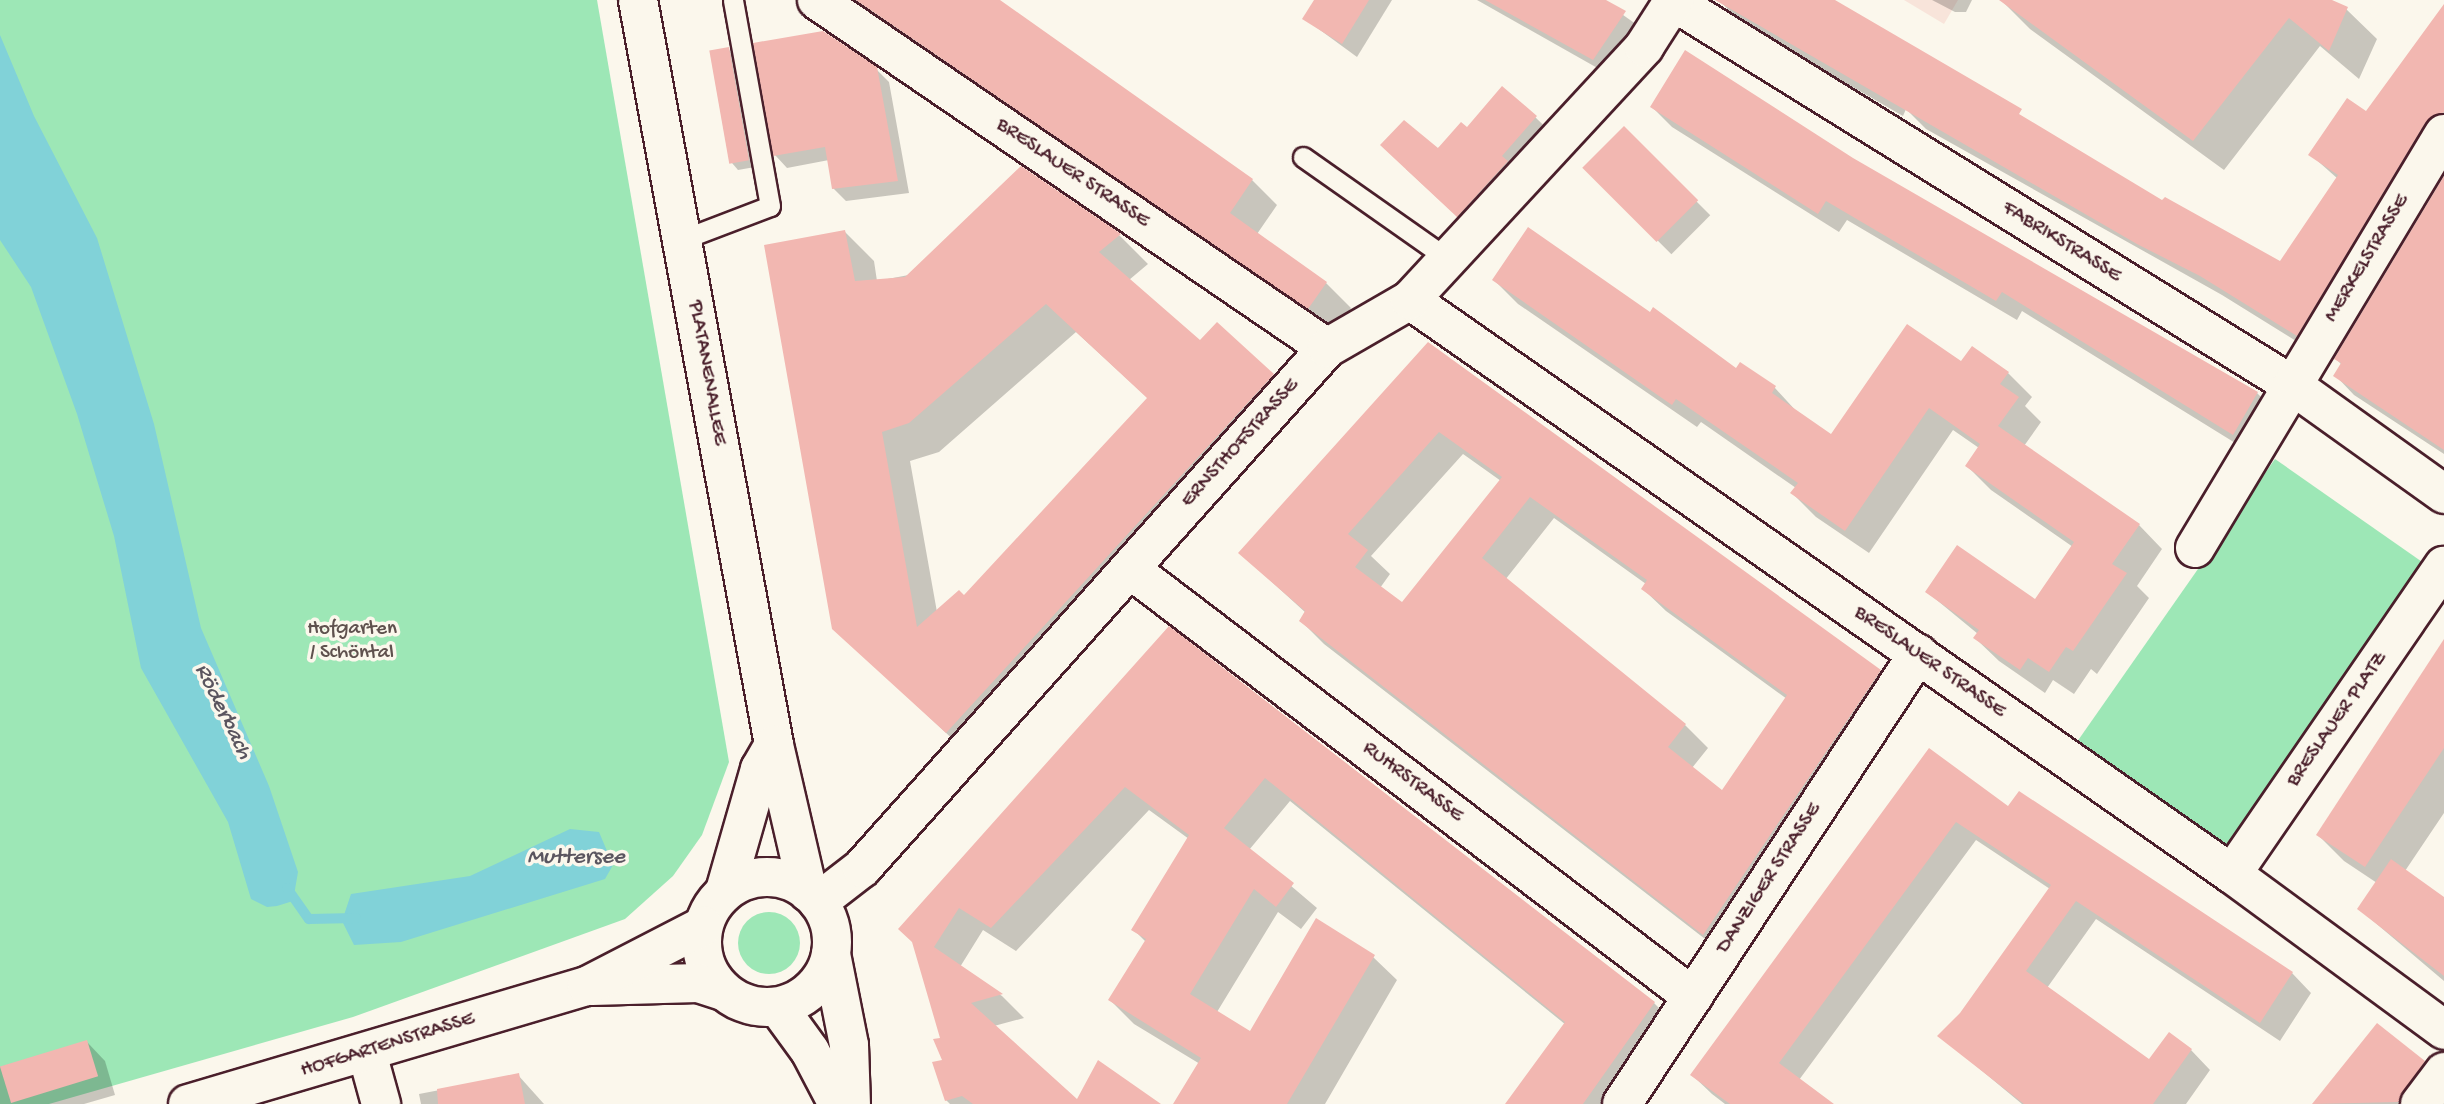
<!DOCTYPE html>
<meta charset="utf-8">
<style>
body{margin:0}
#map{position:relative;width:2444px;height:1104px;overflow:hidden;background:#fbf7ec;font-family:"Gochi Hand",sans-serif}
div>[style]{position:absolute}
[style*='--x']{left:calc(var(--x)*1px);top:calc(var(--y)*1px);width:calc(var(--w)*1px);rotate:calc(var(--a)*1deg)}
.built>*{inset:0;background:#f8e4da}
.green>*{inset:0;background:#9de7b6;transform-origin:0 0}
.round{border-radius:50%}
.water>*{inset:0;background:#81d2d8}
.shadow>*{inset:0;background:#0003;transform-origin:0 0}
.stream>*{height:10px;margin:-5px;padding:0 5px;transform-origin:5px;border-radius:5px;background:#81d2d8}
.building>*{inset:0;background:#f2b7b1;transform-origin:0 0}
.roads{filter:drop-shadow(2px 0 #4a1f2b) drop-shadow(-2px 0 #4a1f2b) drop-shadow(0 2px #4a1f2b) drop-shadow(0 -2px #4a1f2b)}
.lane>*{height:19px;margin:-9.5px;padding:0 9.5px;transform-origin:9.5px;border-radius:9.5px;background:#fbf7ec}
.street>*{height:38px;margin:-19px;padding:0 19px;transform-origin:19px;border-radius:19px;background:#fbf7ec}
.secondary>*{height:38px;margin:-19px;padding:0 19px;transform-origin:19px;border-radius:19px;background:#fbf7ec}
.secondary>.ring{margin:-19px;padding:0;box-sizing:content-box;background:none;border:38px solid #fbf7ec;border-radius:50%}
span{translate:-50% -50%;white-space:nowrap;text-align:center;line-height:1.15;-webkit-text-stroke:7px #fbf7ec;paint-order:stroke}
.street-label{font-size:21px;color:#4a1f2b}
.park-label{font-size:21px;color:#5f514e}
.water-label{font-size:23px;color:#5a555f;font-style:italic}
</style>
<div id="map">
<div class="built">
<div style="clip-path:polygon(1904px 0,1958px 0,1944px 24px)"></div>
</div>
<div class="green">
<div style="clip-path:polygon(0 0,597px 0,729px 762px,702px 835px,673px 876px,625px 919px,353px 1017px,49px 1104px,0 1104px)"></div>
<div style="left:2275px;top:459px;width:185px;height:346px;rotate:35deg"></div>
<div class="round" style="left:738px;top:912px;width:62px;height:62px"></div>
</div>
<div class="water">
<div style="clip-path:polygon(0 35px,34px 116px,97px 238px,154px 424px,201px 628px,269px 786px,298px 872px,293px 901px,277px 906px,267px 907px,251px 899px,228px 822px,141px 668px,114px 536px,77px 414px,31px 287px,0 240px)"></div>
<div style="clip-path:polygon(570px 829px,599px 832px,613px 865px,605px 879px,401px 942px,354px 945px,342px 921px,351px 894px,470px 876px)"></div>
</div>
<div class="shadow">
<div style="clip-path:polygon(841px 0,995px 0,1252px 180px,1277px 205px,1257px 234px,1326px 283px,1351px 308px,1334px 332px)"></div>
<div style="clip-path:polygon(1316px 0,1392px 0,1357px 57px,1305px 19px)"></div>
<div style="clip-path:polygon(1477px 0,1602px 0,1640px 27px,1608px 74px)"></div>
<div style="clip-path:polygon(1832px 0,2163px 203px,2281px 263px,2338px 179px,2311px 155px,2367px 113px,2444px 17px,2444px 143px,2317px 354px,2222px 295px,1926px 129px,1906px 109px,1903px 116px,1740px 22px,1720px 1px)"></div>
<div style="clip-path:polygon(1932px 0,1972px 0,1966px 12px,1955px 12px)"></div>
<div style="clip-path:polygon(2001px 0,2328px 0,2346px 9px,2377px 39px,2359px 79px,2320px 46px,2224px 170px,2030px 29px)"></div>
<div style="clip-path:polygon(728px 49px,735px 56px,755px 167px,738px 170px,732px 163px)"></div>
<div style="clip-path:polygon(876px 69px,889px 82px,909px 193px,846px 201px,833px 188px,829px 160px,787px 168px,775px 155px)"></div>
<div style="clip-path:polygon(1652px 107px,1852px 159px,2257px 393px,2277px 413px,2253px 454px,2022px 311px,2017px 320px,1847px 220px,1839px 232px,1672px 127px)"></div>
<div style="clip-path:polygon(1535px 117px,1559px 140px,1482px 239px,1406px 169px,1467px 129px)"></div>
<div style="left:1624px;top:129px;width:122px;height:55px;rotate:45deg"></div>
<div style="clip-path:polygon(2444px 180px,2444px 454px,2354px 395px,2335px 375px,2342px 365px,2336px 359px)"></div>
<div style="clip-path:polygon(evenodd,845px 232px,874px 261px,877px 281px,1119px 235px,1148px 264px,1129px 280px,1200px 343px,1217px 324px,1302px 405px,976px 761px,834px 628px,845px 232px,1076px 332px,1149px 399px,965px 598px,937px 612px,910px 461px,939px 452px,1076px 332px)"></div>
<div style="clip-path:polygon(1494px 280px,1775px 388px,1798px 413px,1832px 436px,1961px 364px,2008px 373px,2032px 397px,2025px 406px,2041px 422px,2024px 446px,2139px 525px,2162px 549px,2137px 586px,2149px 598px,2097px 674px,2091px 669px,2074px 694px,2053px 680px,2045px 693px,1999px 661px,1975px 638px,1978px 634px,1927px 592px,2035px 601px,2073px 547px,1991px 490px,1967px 466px,1979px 448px,1953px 430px,1869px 553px,1816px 517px,1792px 493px,1796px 488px,1701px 422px,1697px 427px,1518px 304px)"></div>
<div style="clip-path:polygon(evenodd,1428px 344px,1880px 671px,1903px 694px,1727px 956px,1324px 644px,1301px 621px,1306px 613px,1240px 553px,1428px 344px,1463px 454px,1501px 481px,1403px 605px,1380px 588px,1390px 574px,1371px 556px,1463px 454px,1428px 344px,1554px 518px,1646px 584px,1643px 589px,1666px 611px,1787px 699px,1723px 792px,1692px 768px,1708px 748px,1685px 725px,1505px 580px,1554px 518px)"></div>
<div style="clip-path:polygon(1170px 629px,1654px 1003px,1678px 1027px,1624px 1104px,1508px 1104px,1566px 1025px,1290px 801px,1249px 850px,1317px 908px,1301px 929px,1278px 912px,1217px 1012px,1251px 1034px,1373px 957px,1397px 980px,1325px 1104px,1175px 1104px,1200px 1064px,1134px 1024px,1110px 1000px,1146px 942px,1133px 929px,1189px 839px,1149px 810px,1016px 951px,983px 930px,960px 967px,1002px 996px,1024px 1018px,994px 1026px,1077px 1102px,1158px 1104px,950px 1104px,946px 1100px,942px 1039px,914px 942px)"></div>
<div style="clip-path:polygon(2444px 643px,2444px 813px,2405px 871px,2444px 900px,2444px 981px,2359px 909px,2377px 883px,2344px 861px,2318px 835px)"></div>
<div style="clip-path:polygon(1930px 750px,2009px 809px,2019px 793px,2292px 973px,2311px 993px,2280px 1041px,2096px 919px,2047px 988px,2149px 1061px,2191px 1050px,2210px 1070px,2186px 1104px,2022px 1104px,1940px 1036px,1961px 1014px,2050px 889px,1976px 840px,1799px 1080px,1832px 1104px,1725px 1104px,1712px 1094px,1692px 1075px)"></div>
<div style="clip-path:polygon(2377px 1025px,2444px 1083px,2438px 1104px,2314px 1104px)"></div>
<div style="clip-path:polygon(87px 1042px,105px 1061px,115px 1095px,84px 1104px,0 1104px,0 1067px)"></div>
<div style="clip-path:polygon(518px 1075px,544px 1104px,421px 1104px,419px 1094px)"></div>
</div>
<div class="stream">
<div style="--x:287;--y:888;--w:38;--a:55"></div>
<div style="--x:309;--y:919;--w:47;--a:-1.2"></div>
</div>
<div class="building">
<div style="clip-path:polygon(856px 0,1000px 0,1253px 179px,1230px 213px,1327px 282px,1308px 309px)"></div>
<div style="clip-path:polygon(1314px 0,1369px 0,1342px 44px,1302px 19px)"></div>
<div style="clip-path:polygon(1485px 0,1606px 0,1626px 11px,1593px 60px)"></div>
<div style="clip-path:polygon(1715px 0,1835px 0,2022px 109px,2019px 114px,2162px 200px,2165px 197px,2280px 261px,2338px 175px,2308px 155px,2347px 98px,2366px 111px,2444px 4px,2444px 112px,2425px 123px,2297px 336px,2200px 276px,2137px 244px)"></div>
<div style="clip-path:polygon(1999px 0,2332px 0,2348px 7px,2329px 51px,2289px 18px,2193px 141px)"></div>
<div style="clip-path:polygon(823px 31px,877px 67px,898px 181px,832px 189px,825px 147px,773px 156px,753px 43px)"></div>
<div style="left:729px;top:47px;width:115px;height:20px;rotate:80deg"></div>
<div style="clip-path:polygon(1685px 50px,1853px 158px,2258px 392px,2233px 435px,2002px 292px,1996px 301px,1826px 201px,1818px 214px,1650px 107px)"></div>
<div style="clip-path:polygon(1502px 86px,1537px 116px,1502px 156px,1508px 161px,1457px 217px,1380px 145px,1404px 120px,1438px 148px,1461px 122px,1467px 127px)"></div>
<div style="left:1624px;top:126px;width:105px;height:59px;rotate:45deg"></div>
<div style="clip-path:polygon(evenodd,1021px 166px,1121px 234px,1099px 252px,1200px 340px,1217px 322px,1274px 374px,946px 733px,832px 629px,764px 245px,845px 230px,855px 281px,905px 277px,1021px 166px,1046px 304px,1147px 398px,964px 595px,959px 590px,917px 627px,882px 432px,909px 423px,1046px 304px)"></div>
<div style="clip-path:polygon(2444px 176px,2444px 450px,2333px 376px,2341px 363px,2334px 359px)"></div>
<div style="clip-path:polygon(1528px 227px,1650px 312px,1653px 307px,1736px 368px,1740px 362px,1776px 386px,1772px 393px,1831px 434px,1907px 324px,1961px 361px,1972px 346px,2009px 372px,2000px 384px,2019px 397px,1998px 426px,2140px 524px,2112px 564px,2127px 573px,2073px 651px,2066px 647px,2049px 672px,2028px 658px,2020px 670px,1973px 638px,1979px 630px,1925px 592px,1957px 545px,2035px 599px,2074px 542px,1965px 466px,1980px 444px,1929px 408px,1845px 531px,1790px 493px,1798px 483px,1676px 399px,1672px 405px,1492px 280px)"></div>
<div style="clip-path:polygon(evenodd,1428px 342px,1881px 670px,1703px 935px,1299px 621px,1305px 611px,1238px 553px,1428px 342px,1439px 432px,1502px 477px,1402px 602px,1355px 567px,1368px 550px,1348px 534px,1439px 432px,1428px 342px,1530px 497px,1647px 580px,1641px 589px,1787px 695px,1722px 790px,1668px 747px,1686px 724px,1482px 558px,1530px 497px)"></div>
<div style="clip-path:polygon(1169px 626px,1655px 1002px,1583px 1104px,1505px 1104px,1565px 1022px,1265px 778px,1224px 828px,1294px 883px,1276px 907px,1254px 889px,1190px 994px,1250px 1031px,1316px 918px,1375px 955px,1287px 1104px,1173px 1104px,1201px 1058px,1108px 1000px,1146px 939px,1131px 930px,1189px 835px,1125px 787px,991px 928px,959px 908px,934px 947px,1003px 994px,971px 1003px,1077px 1099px,1098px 1060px,1161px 1104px,973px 1104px,962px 1096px,945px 1101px,932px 1062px,942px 1060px,933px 1039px,940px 1038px,912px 942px,898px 929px)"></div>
<div style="clip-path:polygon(2444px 639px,2444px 748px,2365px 867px,2316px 835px)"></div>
<div style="clip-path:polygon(1929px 748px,2008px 806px,2019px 791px,2293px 972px,2260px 1023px,2076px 901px,2026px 971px,2149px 1059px,2169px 1032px,2192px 1049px,2153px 1104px,2024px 1104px,1937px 1036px,1960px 1013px,2051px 885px,1956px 822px,1779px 1063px,1834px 1104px,1730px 1104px,1690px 1075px)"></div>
<div style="clip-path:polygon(2391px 859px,2444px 897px,2444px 976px,2357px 909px)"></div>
<div style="clip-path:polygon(2377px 1023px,2425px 1061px,2398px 1102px,2312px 1104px)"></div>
<div style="left:87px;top:1040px;width:38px;height:91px;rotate:73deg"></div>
<div style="clip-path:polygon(519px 1073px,525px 1104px,438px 1104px,437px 1089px)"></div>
</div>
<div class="roads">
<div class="lane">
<div style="--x:1303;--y:157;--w:177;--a:35.1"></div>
<div style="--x:681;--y:240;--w:95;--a:-20.9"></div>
<div style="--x:770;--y:206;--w:209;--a:-100.2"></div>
</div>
<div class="street">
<div style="--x:817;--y:0;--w:617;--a:34.31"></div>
<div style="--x:1671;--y:0;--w:731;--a:31.8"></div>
<div style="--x:2292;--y:385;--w:187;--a:35.6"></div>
<div style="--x:1410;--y:300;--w:1003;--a:34.93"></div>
<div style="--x:2232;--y:874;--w:263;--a:36.3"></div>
<div style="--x:2195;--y:548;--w:483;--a:-59"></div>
<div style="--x:1130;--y:569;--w:707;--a:37.24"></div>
<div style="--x:2232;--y:874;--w:374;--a:-55.5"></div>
<div style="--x:818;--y:902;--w:56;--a:-37.7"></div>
<div style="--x:862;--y:868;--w:698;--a:-48.2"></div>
<div style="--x:1327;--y:348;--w:96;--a:-30"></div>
<div style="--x:1410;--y:300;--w:345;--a:-47.2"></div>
<div style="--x:1644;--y:47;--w:56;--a:-57.4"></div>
<div style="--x:831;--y:954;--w:93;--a:78.8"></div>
<div style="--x:849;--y:1045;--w:59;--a:88.1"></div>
<div style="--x:778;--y:1007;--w:54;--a:54"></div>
<div style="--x:810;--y:1051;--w:60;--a:62.2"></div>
<div style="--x:367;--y:1053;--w:53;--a:74.6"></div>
<div style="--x:1622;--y:1104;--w:539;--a:-56.66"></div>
<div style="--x:2420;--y:1104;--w:40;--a:-53"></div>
</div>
<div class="secondary">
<div style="--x:638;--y:0;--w:757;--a:79.65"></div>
<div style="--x:774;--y:745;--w:151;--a:77"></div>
<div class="ring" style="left:702px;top:877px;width:92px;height:92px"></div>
<div style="--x:725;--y:891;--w:127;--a:-74"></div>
<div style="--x:760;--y:769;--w:28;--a:-60"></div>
<div style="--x:592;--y:986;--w:106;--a:-1.6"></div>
<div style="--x:698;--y:983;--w:26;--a:18"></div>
<div style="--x:188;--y:1104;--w:416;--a:-16.5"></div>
<div style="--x:587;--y:986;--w:131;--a:-27.3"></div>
</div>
</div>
<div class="street-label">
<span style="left:1072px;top:174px;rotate:34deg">BRESLAUER STRASSE</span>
<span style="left:2061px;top:243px;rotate:32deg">FABRIKSTRASSE</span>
<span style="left:2368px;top:259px;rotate:-59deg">MERKELSTRASSE</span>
<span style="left:706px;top:373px;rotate:80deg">PLATANENALLEE</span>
<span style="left:1241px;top:444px;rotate:-48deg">ERNSTHOFSTRASSE</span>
<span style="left:1929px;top:663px;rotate:35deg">BRESLAUER STRASSE</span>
<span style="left:2338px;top:720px;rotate:-55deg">BRESLAUER PLATZ</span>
<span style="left:1412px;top:783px;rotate:37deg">RUHRSTRASSE</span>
<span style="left:1770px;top:879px;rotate:-57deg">DANZIGER STRASSE</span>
<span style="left:388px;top:1046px;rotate:-17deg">HOFGARTENSTRASSE</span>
</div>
<div class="park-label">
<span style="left:352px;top:642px">Hofgarten<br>/ Schöntal</span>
</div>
<div class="water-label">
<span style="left:222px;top:712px;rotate:64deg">Röderbach</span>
<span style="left:576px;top:858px">Muttersee</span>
</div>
</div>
